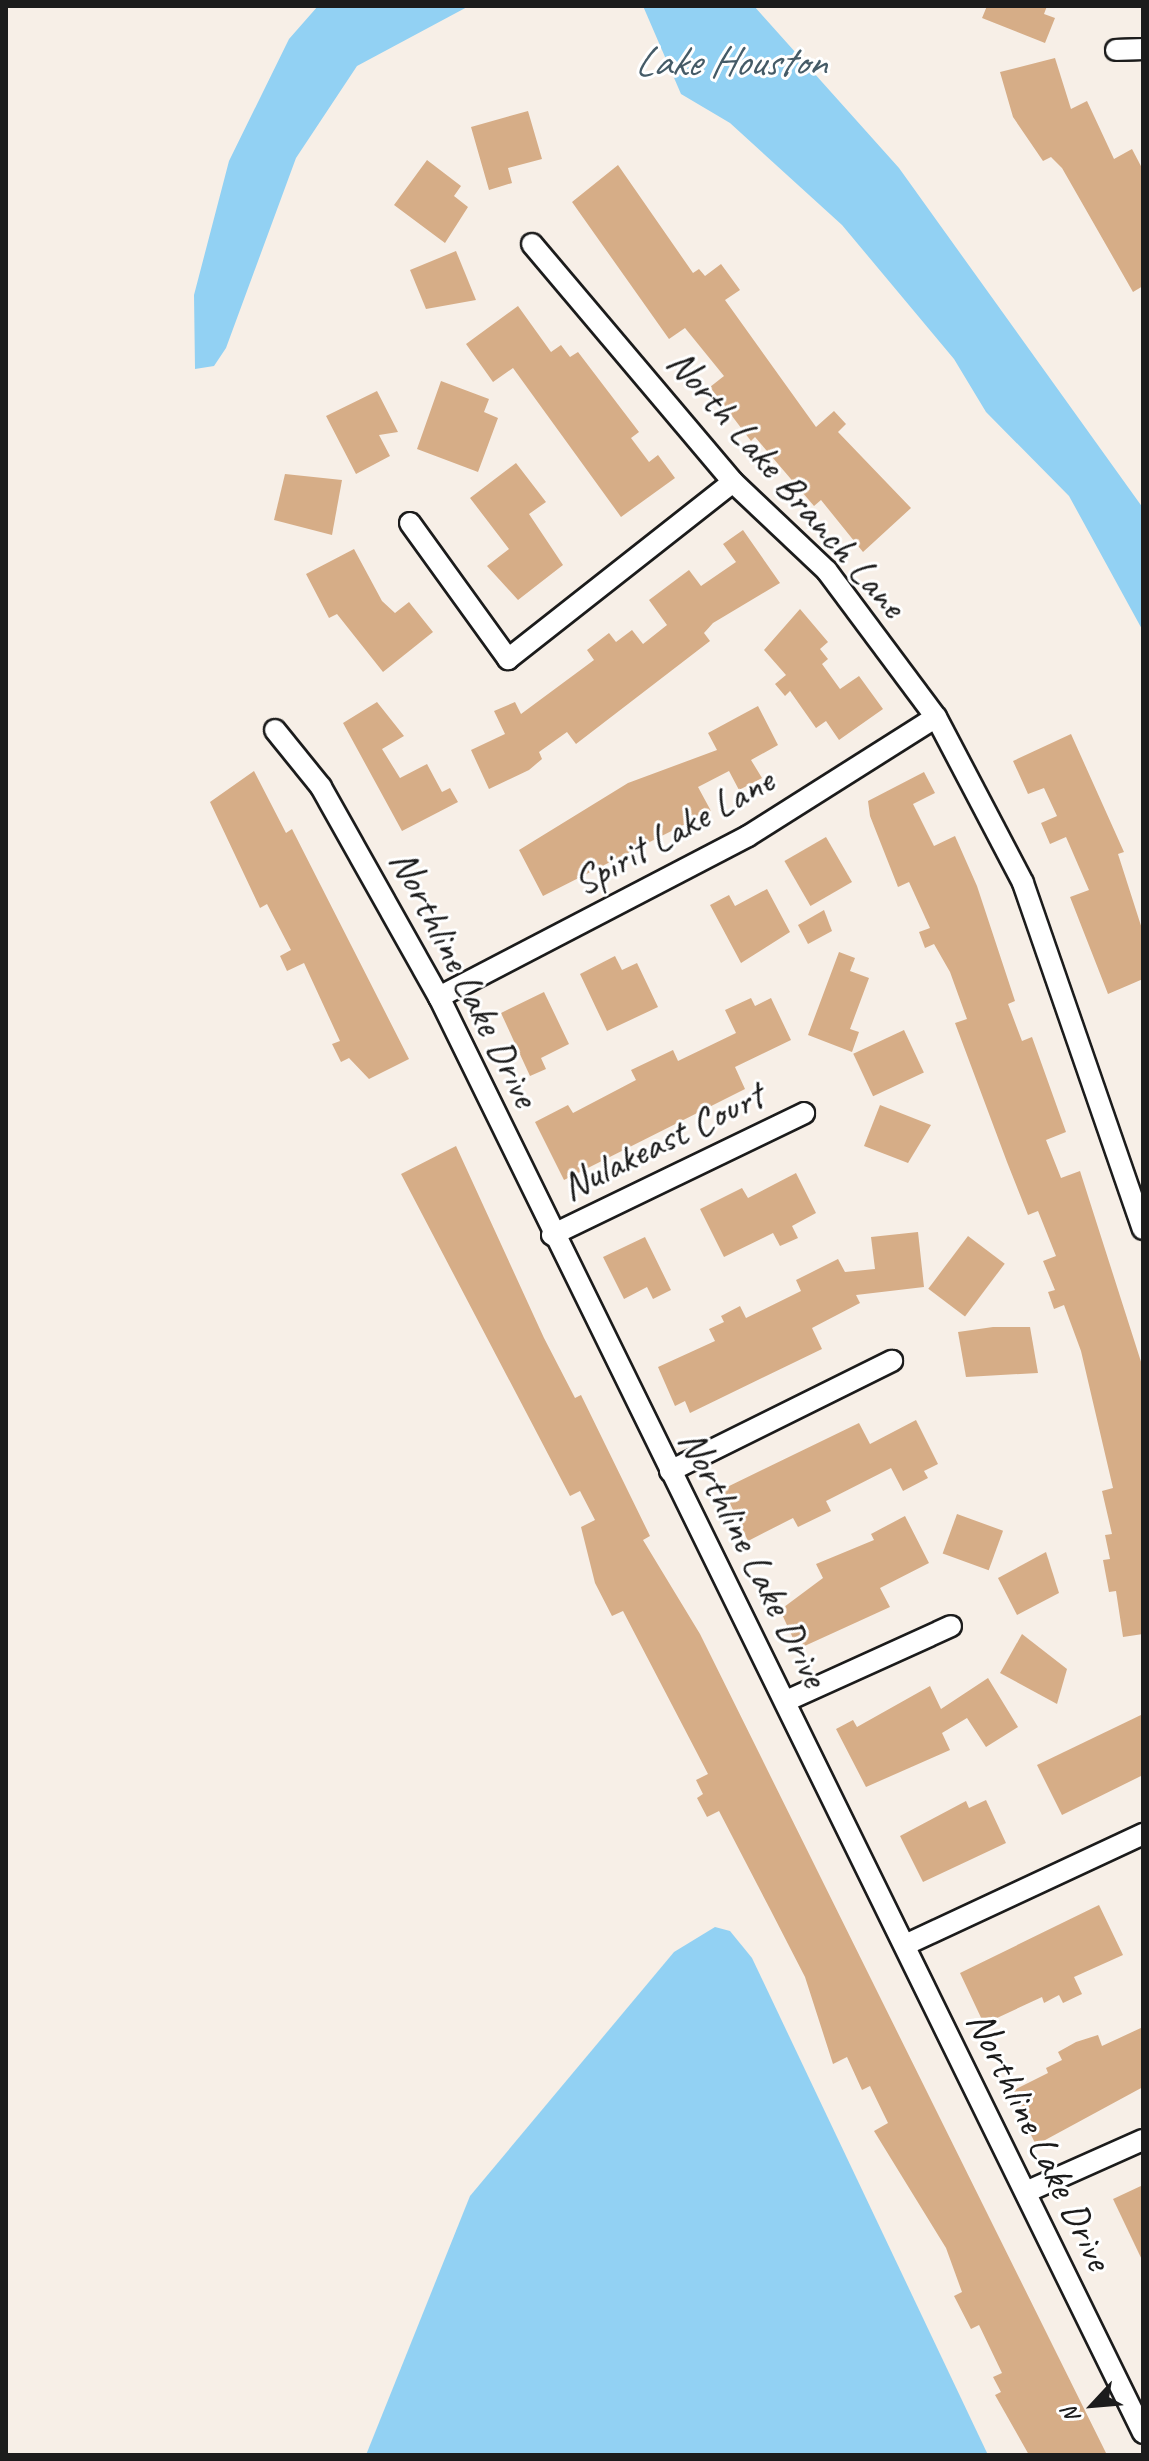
<!DOCTYPE html>
<style>
body{margin:0}
#map{position:relative;width:1149px;height:2461px;overflow:hidden;background:#f7efe7;font-family:Caveat,sans-serif}
div>[style]{position:absolute}
[style*='--x']{left:calc(var(--x)*1px);top:calc(var(--y)*1px);width:calc(var(--w)*1px);rotate:calc(var(--a)*1deg)}
.water>*{inset:0;background:#92d1f3}
.building>*{inset:0;background:#d6ad87;transform-origin:0 0}
.roads{filter:drop-shadow(2px 0 #1c1c1c) drop-shadow(-2px 0 #1c1c1c) drop-shadow(0 2px #1c1c1c) drop-shadow(0 -2px #1c1c1c)}
.minor>*{height:20px;margin:-10px;padding:0 10px;transform-origin:10px;border-radius:10px;background:#fff}
span{translate:-50% -50%;white-space:nowrap;text-align:center;line-height:1.15;-webkit-text-stroke:6px #fff;paint-order:stroke}
.street-label{font-size:40px;color:#1c1c1c}
.water-label{font-size:42px;color:#455b67;font-style:italic}
.frame{position:absolute;inset:0;border:8px solid #1c1c1c;pointer-events:none}
.north{position:absolute;left:1053px;top:2365px;width:80px;height:80px;-webkit-text-stroke:6px #fff;paint-order:stroke;rotate:244deg;font-size:22px;font-weight:700;line-height:32px;text-align:center;color:#1c1c1c}
.north::after{content:'';display:block;margin:auto;width:28px;height:36px;background:#1c1c1c;clip-path:polygon(50% 0,100% 100%,50% 72%,0 100%)}
</style>
<div id="map">
<div class="water">
<div style="clip-path:polygon(318px 6px,469px 6px,357px 66px,296px 158px,226px 348px,214px 366px,195px 369px,194px 295px,229px 161px,289px 39px)"></div>
<div style="clip-path:polygon(643px 6px,754px 6px,899px 168px,1143px 508px,1143px 631px,1069px 496px,986px 412px,954px 359px,842px 225px,730px 123px,681px 94px)"></div>
<div style="clip-path:polygon(715px 1927px,730px 1931px,752px 1958px,988px 2455px,366px 2455px,470px 2196px,674px 1952px)"></div>
</div>
<div class="building">
<div style="clip-path:polygon(987px 6px,1047px 6px,1044px 14px,1055px 18px,1045px 43px,982px 18px)"></div>
<div style="clip-path:polygon(1055px 58px,1071px 109px,1087px 101px,1114px 159px,1132px 149px,1143px 170px,1143px 286px,1133px 292px,1062px 168px,1051px 157px,1043px 161px,1013px 117px,1000px 72px)"></div>
<div style="clip-path:polygon(528px 111px,542px 159px,508px 168px,512px 183px,489px 190px,471px 127px)"></div>
<div style="clip-path:polygon(427px 160px,461px 186px,454px 196px,468px 207px,445px 243px,394px 205px)"></div>
<div style="clip-path:polygon(618px 165px,693px 273px,699px 269px,705px 276px,721px 264px,740px 290px,725px 300px,816px 427px,834px 411px,846px 424px,838px 432px,911px 508px,863px 552px,821px 500px,814px 506px,755px 437px,751px 441px,710px 387px,724px 376px,685px 328px,669px 339px,572px 202px)"></div>
<div style="clip-path:polygon(456px 251px,476px 300px,426px 309px,410px 270px)"></div>
<div style="clip-path:polygon(518px 306px,551px 352px,561px 345px,570px 357px,578px 352px,639px 432px,631px 438px,649px 462px,658px 455px,675px 478px,621px 517px,513px 368px,493px 382px,466px 344px)"></div>
<div style="clip-path:polygon(441px 381px,489px 399px,484px 412px,498px 418px,478px 472px,417px 449px)"></div>
<div style="clip-path:polygon(377px 391px,398px 432px,379px 435px,390px 456px,356px 474px,326px 416px)"></div>
<div style="clip-path:polygon(516px 463px,546px 502px,529px 514px,563px 565px,518px 600px,487px 566px,509px 549px,470px 498px)"></div>
<div style="clip-path:polygon(285px 474px,342px 480px,332px 535px,274px 520px)"></div>
<div style="clip-path:polygon(743px 530px,780px 583px,713px 623px,704px 633px,710px 641px,576px 744px,567px 732px,539px 752px,542px 759px,529px 770px,489px 789px,471px 750px,505px 734px,494px 711px,515px 702px,521px 714px,594px 660px,587px 650px,609px 633px,616px 642px,632px 630px,643px 644px,667px 625px,649px 600px,689px 570px,701px 586px,736px 562px,723px 544px)"></div>
<div style="clip-path:polygon(354px 549px,382px 601px,395px 613px,409px 602px,433px 632px,383px 672px,337px 614px,329px 618px,306px 574px)"></div>
<div style="clip-path:polygon(800px 609px,828px 642px,820px 649px,828px 659px,822px 664px,840px 689px,859px 676px,883px 709px,839px 740px,826px 721px,816px 728px,790px 691px,785px 696px,775px 684px,786px 675px,764px 650px)"></div>
<div style="clip-path:polygon(377px 702px,404px 736px,382px 749px,400px 778px,427px 764px,442px 792px,450px 788px,458px 802px,402px 831px,343px 723px)"></div>
<div style="clip-path:polygon(758px 706px,778px 745px,751px 760px,762px 778px,739px 790px,729px 771px,698px 787px,711px 811px,543px 896px,519px 850px,628px 783px,717px 750px,708px 733px)"></div>
<div style="clip-path:polygon(1071px 734px,1124px 852px,1118px 854px,1143px 932px,1143px 979px,1108px 994px,1070px 897px,1089px 890px,1066px 837px,1050px 844px,1041px 823px,1057px 816px,1044px 788px,1028px 794px,1013px 761px)"></div>
<div style="clip-path:polygon(254px 771px,286px 833px,292px 829px,409px 1059px,369px 1079px,349px 1058px,341px 1062px,332px 1044px,340px 1041px,304px 963px,287px 971px,280px 956px,291px 950px,267px 904px,260px 908px,210px 802px)"></div>
<div style="clip-path:polygon(924px 772px,935px 793px,913px 804px,934px 846px,955px 836px,977px 886px,1015px 1001px,1008px 1004px,1022px 1041px,1032px 1037px,1066px 1132px,1046px 1140px,1061px 1178px,1080px 1171px,1143px 1368px,1143px 1634px,1123px 1637px,1116px 1591px,1109px 1592px,1103px 1560px,1110px 1559px,1105px 1535px,1112px 1534px,1102px 1491px,1113px 1488px,1081px 1351px,1064px 1305px,1054px 1309px,1048px 1292px,1055px 1290px,1043px 1261px,1056px 1256px,1038px 1211px,1028px 1215px,1007px 1162px,955px 1023px,967px 1019px,950px 972px,934px 944px,925px 948px,919px 932px,930px 928px,909px 882px,898px 887px,870px 816px,868px 801px)"></div>
<div style="left:826px;top:837px;width:52px;height:48px;rotate:60deg"></div>
<div style="clip-path:polygon(767px 889px,790px 932px,741px 963px,710px 905px,729px 895px,735px 906px)"></div>
<div style="clip-path:polygon(824px 910px,832px 931px,808px 944px,798px 925px)"></div>
<div style="clip-path:polygon(839px 952px,855px 958px,850px 971px,869px 978px,850px 1029px,859px 1032px,852px 1052px,808px 1035px)"></div>
<div style="clip-path:polygon(615px 956px,622px 970px,637px 963px,658px 1007px,607px 1031px,580px 974px)"></div>
<div style="clip-path:polygon(544px 992px,569px 1044px,541px 1058px,546px 1069px,530px 1076px,501px 1013px)"></div>
<div style="clip-path:polygon(751px 998px,755px 1006px,771px 998px,791px 1040px,735px 1067px,745px 1089px,564px 1180px,535px 1122px,568px 1105px,573px 1113px,636px 1080px,631px 1070px,673px 1050px,678px 1061px,736px 1033px,725px 1010px)"></div>
<div style="left:904px;top:1030px;width:47px;height:56px;rotate:65deg"></div>
<div style="clip-path:polygon(880px 1105px,931px 1125px,908px 1163px,864px 1146px)"></div>
<div style="clip-path:polygon(456px 1146px,544px 1338px,575px 1398px,581px 1395px,650px 1536px,643px 1540px,700px 1634px,1107px 2455px,1029px 2455px,995px 2395px,1001px 2392px,993px 2377px,1002px 2373px,979px 2325px,971px 2329px,954px 2296px,962px 2292px,946px 2248px,874px 2131px,888px 2123px,870px 2086px,862px 2090px,847px 2057px,833px 2064px,805px 1977px,770px 1909px,719px 1811px,707px 1817px,697px 1798px,703px 1794px,696px 1780px,708px 1774px,623px 1611px,612px 1616px,595px 1583px,581px 1527px,595px 1520px,580px 1491px,570px 1496px,401px 1174px)"></div>
<div style="clip-path:polygon(796px 1173px,816px 1213px,792px 1226px,798px 1238px,780px 1246px,773px 1233px,724px 1257px,700px 1209px,742px 1188px,748px 1198px)"></div>
<div style="clip-path:polygon(918px 1232px,924px 1287px,856px 1295px,860px 1303px,812px 1328px,822px 1349px,690px 1413px,685px 1401px,675px 1406px,658px 1367px,715px 1341px,709px 1329px,724px 1322px,721px 1316px,740px 1306px,746px 1318px,801px 1291px,796px 1280px,838px 1259px,845px 1272px,875px 1269px,871px 1237px)"></div>
<div style="left:968px;top:1236px;width:46px;height:66px;rotate:37deg"></div>
<div style="clip-path:polygon(645px 1237px,671px 1290px,653px 1299px,647px 1287px,624px 1299px,603px 1257px)"></div>
<div style="clip-path:polygon(993px 1327px,1030px 1327px,1038px 1373px,966px 1377px,958px 1332px)"></div>
<div style="clip-path:polygon(916px 1420px,938px 1464px,924px 1471px,928px 1478px,903px 1491px,891px 1468px,826px 1501px,831px 1511px,798px 1527px,793px 1518px,748px 1541px,723px 1489px,859px 1423px,870px 1444px)"></div>
<div style="left:957px;top:1514px;width:49px;height:42px;rotate:20deg"></div>
<div style="clip-path:polygon(905px 1516px,929px 1563px,880px 1588px,890px 1607px,798px 1649px,780px 1610px,823px 1578px,816px 1564px,874px 1540px,871px 1534px)"></div>
<div style="clip-path:polygon(1046px 1552px,1059px 1593px,1017px 1615px,998px 1578px)"></div>
<div style="clip-path:polygon(1022px 1634px,1067px 1669px,1057px 1704px,1000px 1673px)"></div>
<div style="clip-path:polygon(988px 1678px,1018px 1727px,986px 1747px,967px 1718px,942px 1733px,950px 1750px,866px 1787px,836px 1729px,853px 1720px,857px 1727px,930px 1686px,941px 1709px)"></div>
<div style="clip-path:polygon(1143px 1714px,1143px 1775px,1062px 1815px,1037px 1765px)"></div>
<div style="clip-path:polygon(986px 1800px,1006px 1843px,923px 1882px,900px 1836px,966px 1801px,969px 1808px)"></div>
<div style="clip-path:polygon(1099px 1905px,1123px 1955px,1074px 1977px,1082px 1994px,1063px 2003px,1059px 1995px,1044px 2003px,1042px 1997px,984px 2024px,960px 1973px)"></div>
<div style="clip-path:polygon(1143px 2027px,1143px 2087px,1036px 2145px,1010px 2092px,1048px 2073px,1046px 2068px,1062px 2060px,1058px 2052px,1076px 2042px,1098px 2035px,1102px 2046px)"></div>
<div style="clip-path:polygon(1143px 2185px,1143px 2262px,1113px 2199px)"></div>
</div>
<div class="roads">
<div class="minor">
<div style="--x:1116;--y:50;--w:27;--a:-2"></div>
<div style="--x:532;--y:244;--w:312;--a:49.8"></div>
<div style="--x:733;--y:482;--w:129;--a:43.4"></div>
<div style="--x:827;--y:571;--w:182;--a:53.3"></div>
<div style="--x:936;--y:717;--w:187;--a:62.3"></div>
<div style="--x:1023;--y:883;--w:366;--a:70.9"></div>
<div style="--x:410;--y:523;--w:168;--a:54.2"></div>
<div style="--x:508;--y:659;--w:286;--a:-38.2"></div>
<div style="--x:275;--y:730;--w:73;--a:51.1"></div>
<div style="--x:321;--y:787;--w:241;--a:60.7"></div>
<div style="--x:439;--y:997;--w:1599;--a:63.88"></div>
<div style="--x:439;--y:997;--w:348;--a:-27.5"></div>
<div style="--x:748;--y:836;--w:222;--a:-32.3"></div>
<div style="--x:552;--y:1235;--w:280;--a:-25.8"></div>
<div style="--x:670;--y:1471;--w:248;--a:-26.4"></div>
<div style="--x:786;--y:1701;--w:181;--a:-24.4"></div>
<div style="--x:905;--y:1945;--w:263;--a:-25"></div>
<div style="--x:1026;--y:2192;--w:128;--a:-24"></div>
</div>
</div>
<div class="street-label">
<span style="left:787px;top:483px;rotate:49deg">North Lake Branch Lane</span>
<span style="left:673px;top:831px;rotate:-29deg">Spirit Lake Lane</span>
<span style="left:465px;top:978px;rotate:63deg">Northline Lake Drive</span>
<span style="left:662px;top:1141px;rotate:-26deg">Nulakeast Court</span>
<span style="left:754px;top:1558px;rotate:63deg">Northline Lake Drive</span>
<span style="left:1040px;top:2140px;rotate:64deg">Northline Lake Drive</span>
</div>
<div class="water-label">
<span style="left:730px;top:62px">Lake Houston</span>
</div>
<div class="frame"></div>
<div class="north">N</div>
</div>
